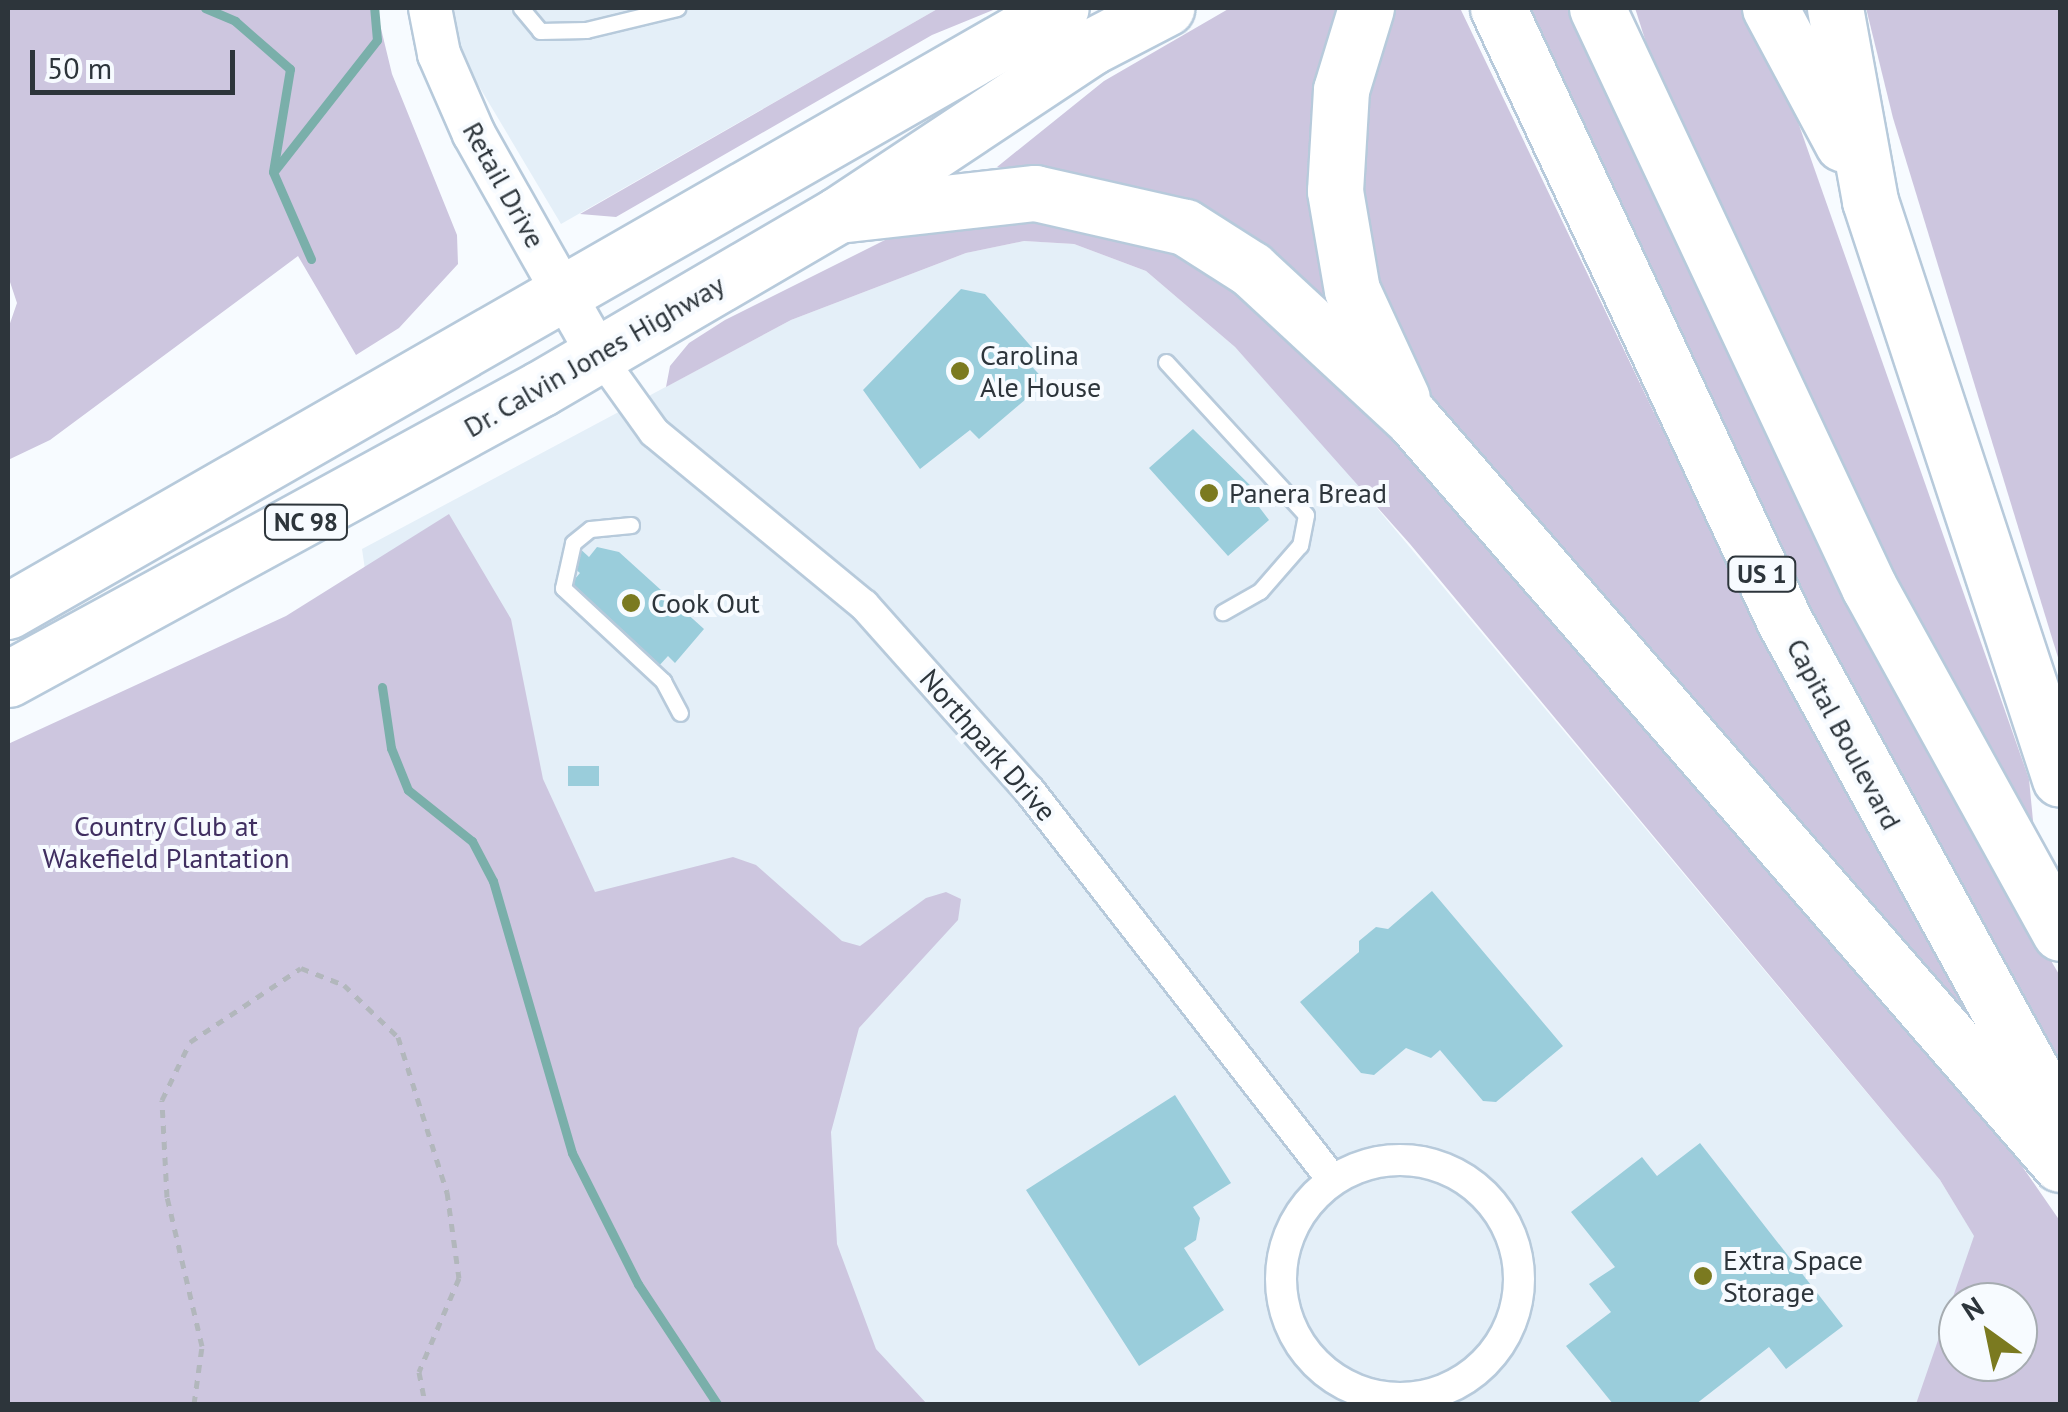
<!DOCTYPE html>
<style>
body{margin:0}
#map{position:relative;width:2068px;height:1412px;overflow:hidden;background:#f7fbff;font-family:"PT Sans",sans-serif}
div>[style]{position:absolute}
[style*='--x']{left:calc(var(--x)*1px);top:calc(var(--y)*1px);width:calc(var(--w)*1px);rotate:calc(var(--a)*1deg)}
.built>*{inset:0;background:#e4eff8}
.green>*{inset:0;background:#cdc6df}
.stream>*{height:9px;margin:-4.5px;padding:0 4.5px;transform-origin:4.5px;border-radius:4.5px;background:#7aafaa}
.building>*{inset:0;background:#9acddb;transform-origin:0 0}
.path>*{height:5px;margin-top:-2.5px;transform-origin:0;background:repeating-linear-gradient(90deg,#b2b7bc 0 8px,transparent 0 16px)}
.roads{filter:drop-shadow(2px 0 #b7cadb) drop-shadow(-2px 0 #b7cadb) drop-shadow(0 2px #b7cadb) drop-shadow(0 -2px #b7cadb)}
.lane>*{height:15px;margin:-7.5px;padding:0 7.5px;transform-origin:7.5px;border-radius:7.5px;background:#fff}
.street>*{height:30px;margin:-15px;padding:0 15px;transform-origin:15px;border-radius:15px;background:#fff}
.street>.ring{margin:-15px;padding:0;box-sizing:content-box;background:none;border:30px solid #fff;border-radius:50%}
.secondary>*{height:42px;margin:-21px;padding:0 21px;transform-origin:21px;border-radius:21px;background:#fff}
.highway>*{height:55px;margin:-27.5px;padding:0 27.5px;transform-origin:27.5px;border-radius:27.5px;background:#fff}
.dots>*{width:28px;height:28px;translate:-50% -50%;box-sizing:border-box;border:5px solid #f7fbff;border-radius:50%}
span{translate:-50% -50%;white-space:nowrap;text-align:center;line-height:1.15;-webkit-text-stroke:8px #f7fbff;paint-order:stroke}
.shield-label span{padding:2px 8px;background:#f7fbff;border:2px solid;border-radius:8px;-webkit-text-stroke-width:0}
.shield-label{font-size:25px;color:#2d353b;font-weight:700}
.street-label{font-size:28px;color:#2d353b}
.poi-label{font-size:28px;color:#2d353b}
.left{translate:0 -50%;text-align:left}
.park-label{font-size:28px;color:#402f61}
.frame{position:absolute;inset:0;border:10px solid #2d353b;pointer-events:none}
.north{position:absolute;left:1938px;top:1282px;width:100px;height:100px;box-sizing:border-box;background:#f7fbff;border:2px solid #a6acb1;border-radius:50%;rotate:327deg;font-size:28px;font-weight:700;line-height:40px;text-align:center;color:#2d353b}
.north::after{content:'';display:block;margin:auto;width:35px;height:45px;background:#7b7a20;clip-path:polygon(50% 0,100% 100%,50% 72%,0 100%)}
.scale{position:absolute;left:30px;top:50px;width:205px;height:45px;box-sizing:border-box;border:5px solid #2d353b;border-top:0;padding-left:12px;font-size:30px;line-height:35px;white-space:nowrap;color:#2d353b;-webkit-text-stroke:8px #f7fbff;paint-order:stroke}
</style>
<div id="map">
<div class="built">
<div style="clip-path:polygon(454px 8px,939px 8px,561px 224px,458px 51px)"></div>
<div style="clip-path:polygon(1024px 241px,1074px 244px,1146px 271px,1235px 347px,1341px 465px,1940px 1180px,2015px 1302px,1958px 1302px,1958px 1362px,2018px 1362px,2060px 1404px,717px 1404px,391px 748px,362px 549px,791px 320px,966px 253px)"></div>
</div>
<div class="green">
<div style="clip-path:polygon(8px 8px,376px 8px,392px 74px,457px 235px,458px 264px,399px 328px,356px 355px,298px 256px,50px 440px,8px 460px,8px 329px,17px 303px,8px 276px)"></div>
<div style="clip-path:polygon(939px 8px,998px 8px,932px 35px,616px 217px,580px 214px)"></div>
<div style="clip-path:polygon(1230px 8px,1342px 8px,1347px 324px,1047px 173px,997px 167px,1104px 81px)"></div>
<div style="clip-path:polygon(1388px 8px,1460px 8px,1778px 671px,2007px 1066px,1452px 428px,1407px 356px,1378px 289px,1364px 220px,1368px 66px)"></div>
<div style="clip-path:polygon(1520px 8px,1570px 8px,1917px 732px,2060px 976px,2060px 1085px,1865px 737px)"></div>
<div style="clip-path:polygon(1635px 8px,1742px 8px,1786px 88px,2029px 779px,2034px 831px,1919px 641px,1657px 77px)"></div>
<div style="clip-path:polygon(1866px 8px,2060px 8px,2060px 664px,1893px 118px)"></div>
<div style="clip-path:polygon(evenodd,1014px 207px,1192px 247px,1359px 389px,1979px 1104px,2060px 1221px,2060px 1404px,1916px 1404px,1974px 1236px,1940px 1180px,1410px 544px,1235px 347px,1146px 271px,1074px 244px,1024px 241px,966px 253px,791px 320px,666px 387px,670px 366px,689px 343px,725px 320px,907px 229px,1014px 207px,1958px 1302px,2018px 1302px,2018px 1362px,1958px 1362px,1958px 1302px)"></div>
<div style="clip-path:polygon(449px 514px,511px 619px,543px 779px,595px 892px,733px 857px,756px 865px,842px 941px,860px 946px,926px 898px,946px 892px,961px 899px,958px 920px,859px 1028px,831px 1132px,837px 1244px,876px 1349px,927px 1404px,8px 1404px,8px 744px,286px 616px)"></div>
</div>
<div class="stream">
<div style="--x:205;--y:8;--w:33;--a:23"></div>
<div style="--x:235;--y:21;--w:73;--a:41.1"></div>
<div style="--x:290;--y:69;--w:104;--a:99.4"></div>
<div style="--x:273;--y:172;--w:95;--a:66.4"></div>
<div style="--x:275;--y:170;--w:165;--a:-51.9"></div>
<div style="--x:377;--y:40;--w:32;--a:-95"></div>
<div style="--x:382;--y:687;--w:62;--a:81.6"></div>
<div style="--x:391;--y:748;--w:45;--a:68"></div>
<div style="--x:408;--y:790;--w:82;--a:38.6"></div>
<div style="--x:472;--y:841;--w:45;--a:62.3"></div>
<div style="--x:493;--y:881;--w:283;--a:73.8"></div>
<div style="--x:572;--y:1153;--w:147;--a:63.3"></div>
<div style="--x:638;--y:1284;--w:144;--a:56.6"></div>
</div>
<div class="building">
<div style="clip-path:polygon(961px 289px,985px 294px,1035px 351px,1026px 360px,1046px 382px,979px 439px,970px 430px,920px 469px,863px 390px)"></div>
<div style="clip-path:polygon(1193px 429px,1259px 494px,1253px 499px,1269px 520px,1228px 556px,1149px 468px)"></div>
<div style="clip-path:polygon(576px 545px,589px 557px,597px 547px,619px 552px,704px 629px,675px 663px,668px 656px,657px 668px,568px 587px,580px 573px,569px 564px)"></div>
<div style="left:599px;top:766px;width:20px;height:31px;rotate:90deg"></div>
<div style="clip-path:polygon(1432px 891px,1563px 1046px,1496px 1102px,1483px 1101px,1440px 1050px,1431px 1058px,1406px 1048px,1374px 1075px,1361px 1073px,1300px 1002px,1359px 952px,1359px 941px,1376px 927px,1388px 929px)"></div>
<div style="clip-path:polygon(1175px 1095px,1231px 1183px,1193px 1207px,1200px 1218px,1196px 1240px,1184px 1248px,1224px 1310px,1139px 1366px,1026px 1190px)"></div>
<div style="clip-path:polygon(1700px 1143px,1843px 1326px,1786px 1369px,1769px 1347px,1696px 1404px,1613px 1404px,1566px 1346px,1611px 1312px,1589px 1284px,1615px 1267px,1571px 1212px,1642px 1157px,1657px 1176px)"></div>
</div>
<div class="path">
<div style="--x:194;--y:1404;--w:59;--a:-82.1"></div>
<div style="--x:202;--y:1346;--w:153;--a:-103.2"></div>
<div style="--x:167;--y:1197;--w:97;--a:-93"></div>
<div style="--x:162;--y:1100;--w:64;--a:-64.2"></div>
<div style="--x:190;--y:1042;--w:133;--a:-33.7"></div>
<div style="--x:301;--y:968;--w:46;--a:21.6"></div>
<div style="--x:344;--y:985;--w:75;--a:43.9"></div>
<div style="--x:398;--y:1037;--w:163;--a:72.5"></div>
<div style="--x:447;--y:1192;--w:87;--a:82.1"></div>
<div style="--x:459;--y:1278;--w:102;--a:113.1"></div>
<div style="--x:419;--y:1372;--w:33;--a:79"></div>
</div>
<div class="roads">
<div class="lane">
<div style="--x:521;--y:8;--w:30;--a:50"></div>
<div style="--x:540;--y:31;--w:46;--a:-1.2"></div>
<div style="--x:586;--y:30;--w:94;--a:-13.6"></div>
<div style="--x:1166;--y:362;--w:207;--a:47.5"></div>
<div style="--x:1306;--y:515;--w:31;--a:101"></div>
<div style="--x:1300;--y:545;--w:61;--a:131"></div>
<div style="--x:1260;--y:591;--w:43;--a:150.4"></div>
<div style="--x:631;--y:525;--w:41;--a:174.4"></div>
<div style="--x:590;--y:529;--w:22;--a:141"></div>
<div style="--x:573;--y:543;--w:46;--a:102.5"></div>
<div style="--x:563;--y:588;--w:137;--a:42.9"></div>
<div style="--x:663;--y:681;--w:36;--a:62"></div>
</div>
<div class="street">
<div style="--x:598;--y:354;--w:96;--a:54.3"></div>
<div style="--x:654;--y:432;--w:272;--a:39.5"></div>
<div style="--x:864;--y:605;--w:248;--a:48.3"></div>
<div style="--x:1029;--y:790;--w:494;--a:52.1"></div>
<div class="ring" style="left:1281px;top:1160px;width:208px;height:208px"></div>
</div>
<div class="secondary">
<div style="--x:430;--y:8;--w:47;--a:78.9"></div>
<div style="--x:439;--y:54;--w:87;--a:66.4"></div>
<div style="--x:474;--y:134;--w:253;--a:60.6"></div>
</div>
<div class="highway">
<div style="--x:1366;--y:8;--w:86;--a:107"></div>
<div style="--x:1341;--y:90;--w:101;--a:93.4"></div>
<div style="--x:1335;--y:191;--w:100;--a:80.3"></div>
<div style="--x:1352;--y:290;--w:119;--a:65.2"></div>
<div style="--x:1498;--y:8;--w:678;--a:64.95"></div>
<div style="--x:1785;--y:622;--w:571;--a:61.19"></div>
<div style="--x:1597;--y:8;--w:640;--a:64.84"></div>
<div style="--x:1869;--y:587;--w:395;--a:61.1"></div>
<div style="--x:1770;--y:8;--w:154;--a:61.8"></div>
<div style="--x:1835;--y:8;--w:196;--a:79.7"></div>
<div style="--x:1870;--y:201;--w:608;--a:71.8"></div>
<div style="--x:838;--y:215;--w:198;--a:-6.4"></div>
<div style="--x:1035;--y:193;--w:154;--a:12.8"></div>
<div style="--x:1185;--y:227;--w:78;--a:32.5"></div>
<div style="--x:1251;--y:269;--w:219;--a:42.8"></div>
<div style="--x:1412;--y:418;--w:988;--a:49.02"></div>
<div style="--x:8;--y:611;--w:1213;--a:-29.8"></div>
<div style="--x:8;--y:679;--w:606;--a:-28.6"></div>
<div style="--x:540;--y:389;--w:345;--a:-30.3"></div>
<div style="--x:838;--y:215;--w:304;--a:-33.6"></div>
<div style="--x:1091;--y:47;--w:85;--a:-27.5"></div>
</div>
</div>
<div class="dots">
<div style="left:960px;top:371px;background:#7b7a20"></div>
<div style="left:1209px;top:493px;background:#7b7a20"></div>
<div style="left:631px;top:603px;background:#7b7a20"></div>
<div style="left:1703px;top:1276px;background:#7b7a20"></div>
</div>
<div class="shield-label">
<span style="left:306px;top:522px">NC 98</span>
<span style="left:1762px;top:574px">US 1</span>
</div>
<div class="street-label">
<span style="left:504px;top:185px;rotate:61deg">Retail Drive</span>
<span style="left:594px;top:356px;rotate:-30deg">Dr. Calvin Jones Highway</span>
<span style="left:1844px;top:734px;rotate:62deg">Capital Boulevard</span>
<span style="left:988px;top:745px;rotate:49deg">Northpark Drive</span>
</div>
<div class="poi-label">
<span class="left" style="left:980px;top:371px">Carolina<br>Ale House</span>
<span class="left" style="left:1229px;top:493px">Panera Bread</span>
<span class="left" style="left:651px;top:603px">Cook Out</span>
<span class="left" style="left:1723px;top:1276px">Extra Space<br>Storage</span>
</div>
<div class="park-label">
<span style="left:166px;top:842px">Country Club at<br>Wakefield Plantation</span>
</div>
<div class="frame"></div>
<div class="north">N</div>
<div class="scale">50 m</div>
</div>
